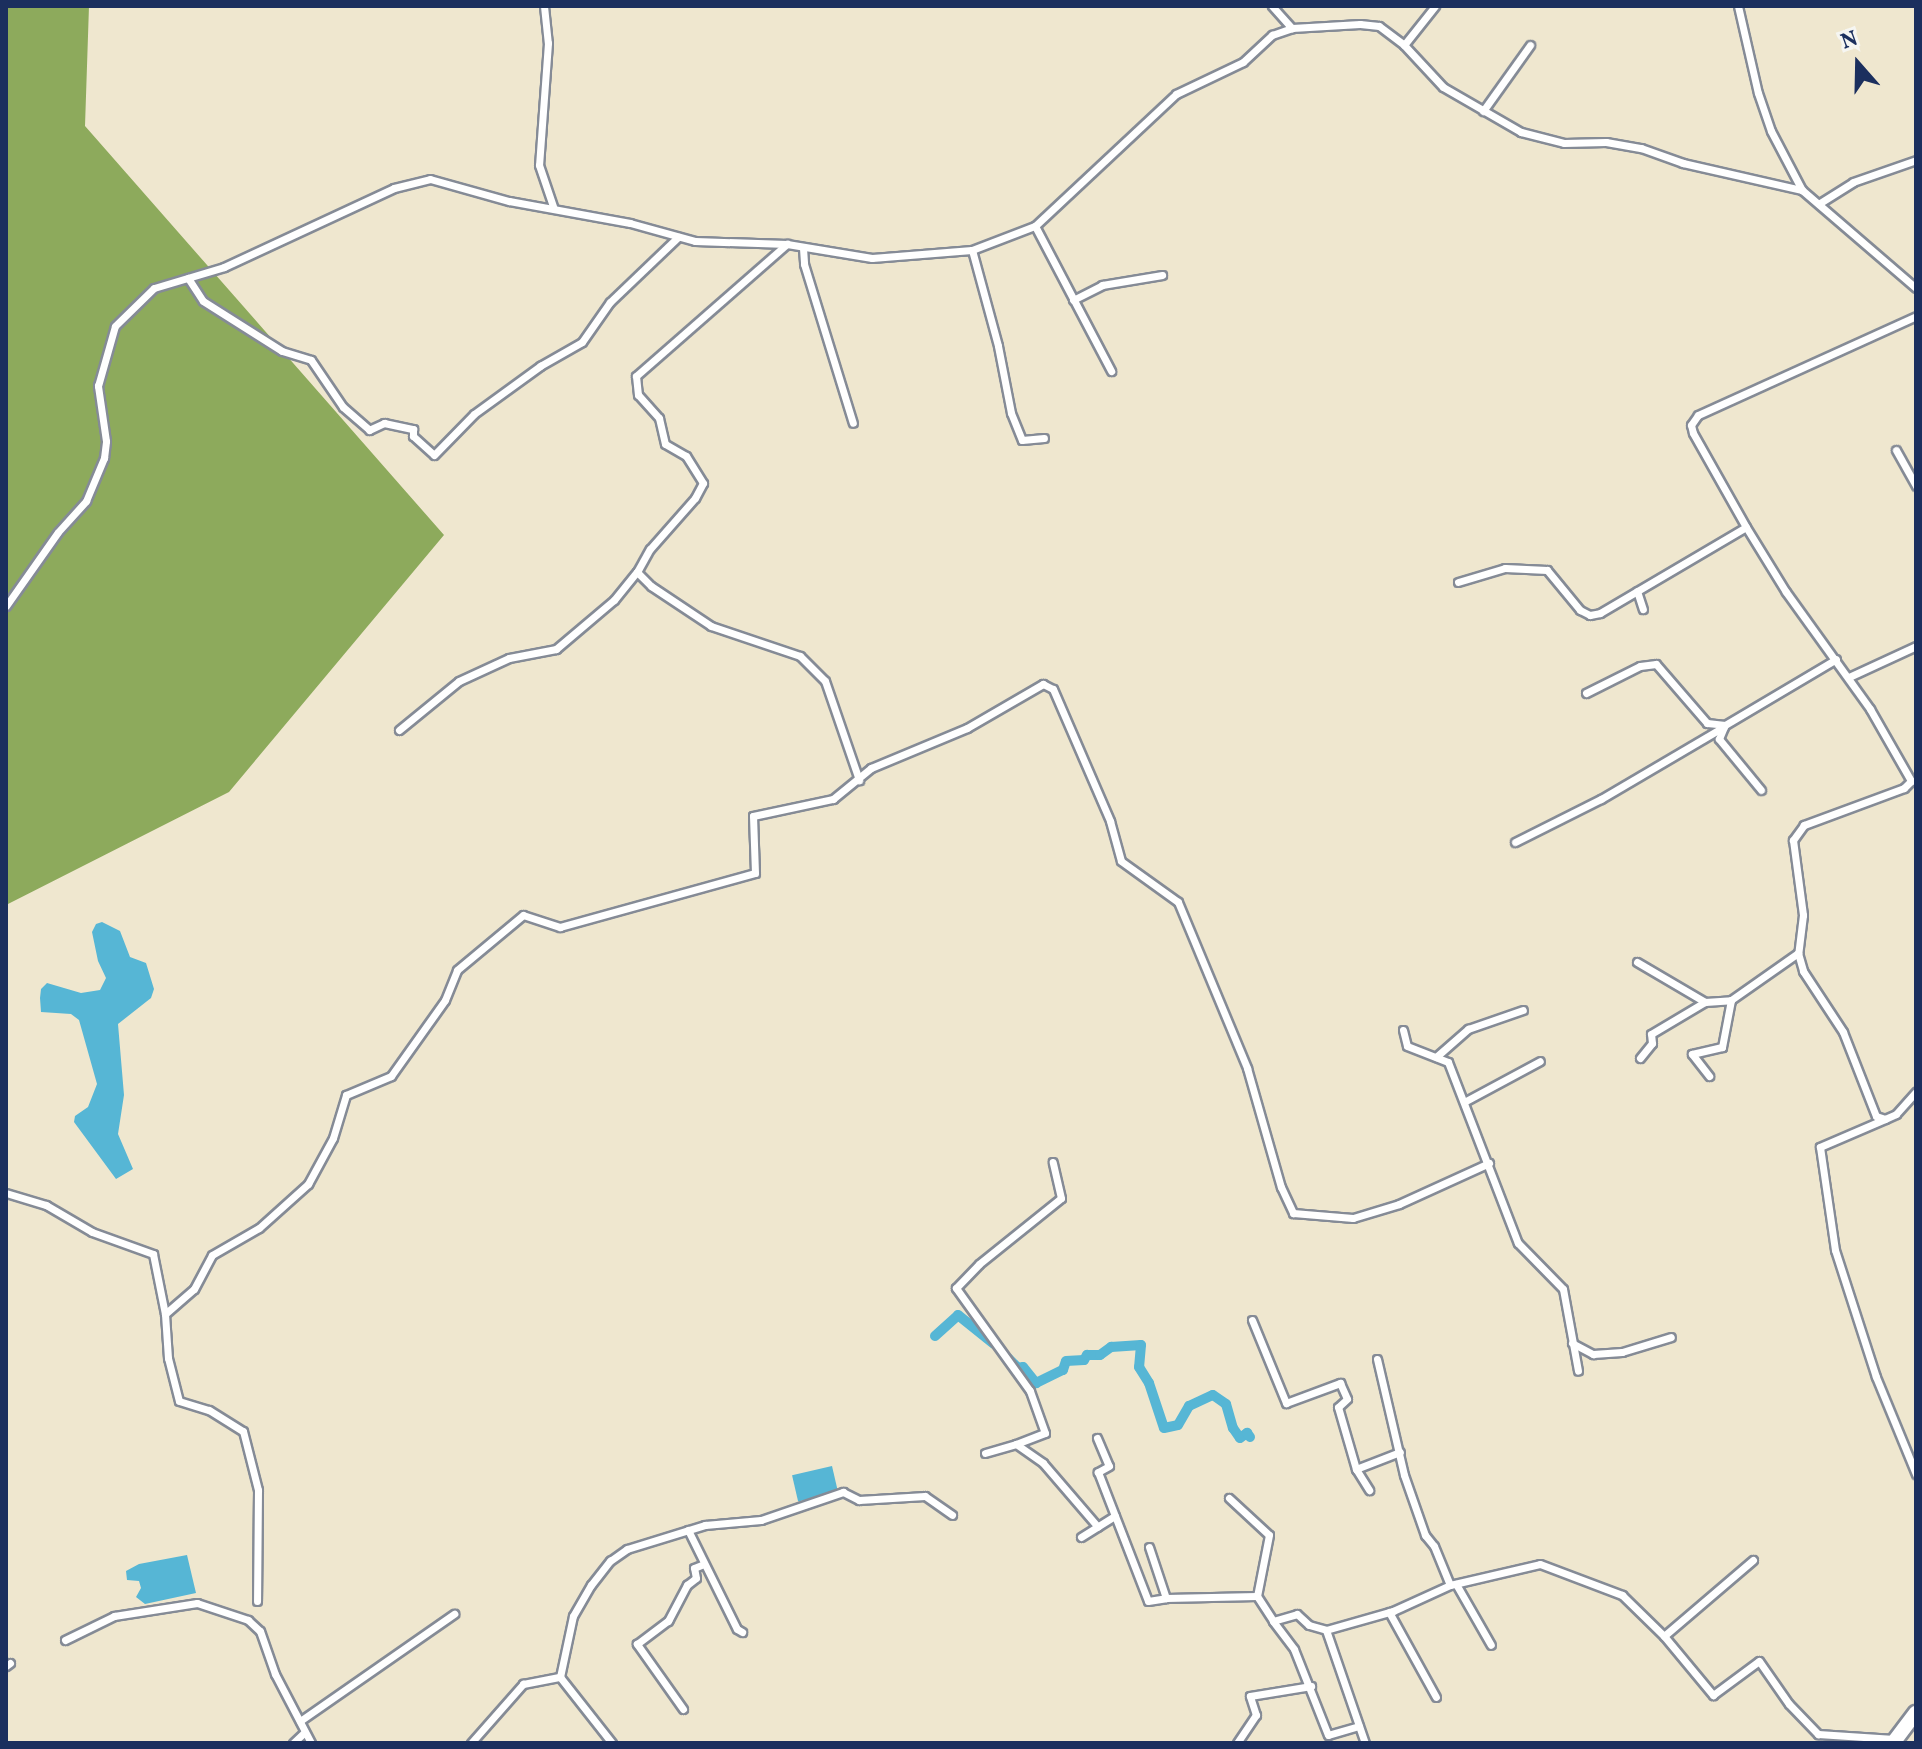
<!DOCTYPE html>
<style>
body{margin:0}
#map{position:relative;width:1922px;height:1749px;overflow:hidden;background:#efe7cf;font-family:Vollkorn,serif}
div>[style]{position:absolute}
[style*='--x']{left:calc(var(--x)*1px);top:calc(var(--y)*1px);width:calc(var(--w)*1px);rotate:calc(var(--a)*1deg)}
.forest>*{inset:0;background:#8daa5c}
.water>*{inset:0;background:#56b6d5;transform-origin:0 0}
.canal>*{height:10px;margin:-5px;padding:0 5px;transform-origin:5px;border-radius:5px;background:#56b6d5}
.roads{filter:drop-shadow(2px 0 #858b96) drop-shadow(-2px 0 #858b96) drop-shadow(0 2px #858b96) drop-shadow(0 -2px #858b96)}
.street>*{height:7px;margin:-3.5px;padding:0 3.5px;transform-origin:3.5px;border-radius:3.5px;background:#fff}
.highway>*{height:14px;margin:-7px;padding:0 7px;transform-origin:7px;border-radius:7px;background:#fff}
span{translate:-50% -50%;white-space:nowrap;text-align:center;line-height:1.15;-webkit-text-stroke:6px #f6f6f2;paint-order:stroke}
.frame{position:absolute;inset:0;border:8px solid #1b2f5e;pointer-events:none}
.north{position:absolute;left:1818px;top:24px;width:80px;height:80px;-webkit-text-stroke:6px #f6f6f2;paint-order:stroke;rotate:340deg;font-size:22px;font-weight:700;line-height:32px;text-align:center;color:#1b2f5e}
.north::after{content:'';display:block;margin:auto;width:28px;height:36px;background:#1b2f5e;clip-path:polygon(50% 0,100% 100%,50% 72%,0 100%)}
</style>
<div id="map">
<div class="forest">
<div style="clip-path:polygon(6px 6px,89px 6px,85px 126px,444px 535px,229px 792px,6px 905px)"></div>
</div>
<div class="water">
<div style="clip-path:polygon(102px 922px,120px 931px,130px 957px,146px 963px,154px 989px,151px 998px,118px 1024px,124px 1095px,118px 1134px,133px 1169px,116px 1179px,74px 1122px,75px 1116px,88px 1107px,97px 1084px,79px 1020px,71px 1014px,41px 1012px,40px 998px,41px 989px,47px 983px,81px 993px,100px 990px,106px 978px,98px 961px,92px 932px,96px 924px)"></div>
<div style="left:832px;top:1466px;width:27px;height:41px;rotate:77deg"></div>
<div style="clip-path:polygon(187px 1555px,196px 1593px,145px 1604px,136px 1597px,141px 1588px,139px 1581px,127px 1580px,126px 1571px,139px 1564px)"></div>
</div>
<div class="canal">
<div style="--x:935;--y:1336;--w:31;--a:-42"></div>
<div style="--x:958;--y:1315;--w:46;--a:38.9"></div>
<div style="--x:1008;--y:1358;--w:14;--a:45"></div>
<div style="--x:1018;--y:1368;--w:5;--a:-11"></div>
<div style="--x:1023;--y:1367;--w:21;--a:51"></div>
<div style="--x:1036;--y:1383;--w:30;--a:-26"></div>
<div style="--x:1063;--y:1370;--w:9;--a:-72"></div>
<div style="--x:1066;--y:1361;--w:18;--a:-3"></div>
<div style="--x:1084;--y:1360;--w:6;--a:-59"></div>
<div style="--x:1087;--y:1355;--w:13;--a:0"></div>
<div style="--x:1100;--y:1355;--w:14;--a:-36"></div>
<div style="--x:1111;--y:1347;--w:30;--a:-4"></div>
<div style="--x:1141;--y:1345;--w:22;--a:95"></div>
<div style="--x:1139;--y:1367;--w:19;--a:58"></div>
<div style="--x:1149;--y:1383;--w:47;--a:71.6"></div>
<div style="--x:1164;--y:1428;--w:14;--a:-12"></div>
<div style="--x:1178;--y:1425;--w:22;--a:-60"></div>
<div style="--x:1189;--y:1406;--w:26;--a:-25"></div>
<div style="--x:1213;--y:1395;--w:16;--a:35"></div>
<div style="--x:1226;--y:1404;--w:25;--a:74"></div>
<div style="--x:1233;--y:1428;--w:12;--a:55"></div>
<div style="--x:1240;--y:1438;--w:9;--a:-36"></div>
<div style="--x:1247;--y:1433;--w:5;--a:53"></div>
</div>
<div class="roads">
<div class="street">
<div style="--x:544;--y:6;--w:37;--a:84"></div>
<div style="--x:548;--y:43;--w:122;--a:94.2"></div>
<div style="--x:539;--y:165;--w:46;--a:71.2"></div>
<div style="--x:1272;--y:6;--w:30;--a:48"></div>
<div style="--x:1738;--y:6;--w:89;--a:77.1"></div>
<div style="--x:1758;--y:93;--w:40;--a:71.1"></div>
<div style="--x:1771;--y:131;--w:67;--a:62.3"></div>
<div style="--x:1802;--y:190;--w:150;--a:40.7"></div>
<div style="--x:1404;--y:45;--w:50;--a:-51.5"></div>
<div style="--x:1483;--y:111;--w:81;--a:-54.5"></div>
<div style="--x:1820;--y:203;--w:39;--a:-32"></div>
<div style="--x:1853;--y:182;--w:67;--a:-19.2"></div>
<div style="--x:1035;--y:226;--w:164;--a:62.3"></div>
<div style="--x:803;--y:248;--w:16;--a:86"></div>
<div style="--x:804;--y:264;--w:166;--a:72.9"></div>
<div style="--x:972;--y:250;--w:99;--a:74.8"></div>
<div style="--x:998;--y:346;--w:68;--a:79"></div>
<div style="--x:1011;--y:413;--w:29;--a:68"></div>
<div style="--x:1022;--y:440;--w:22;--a:-5"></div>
<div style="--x:188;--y:278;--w:27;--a:57"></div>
<div style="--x:203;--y:301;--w:93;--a:32.3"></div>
<div style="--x:282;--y:351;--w:30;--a:17"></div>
<div style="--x:311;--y:360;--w:57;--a:55.8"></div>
<div style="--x:343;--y:407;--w:35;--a:41"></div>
<div style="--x:369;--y:430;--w:17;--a:-25"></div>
<div style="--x:384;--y:423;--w:30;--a:12"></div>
<div style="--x:413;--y:429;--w:7;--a:90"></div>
<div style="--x:413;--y:436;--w:28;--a:42"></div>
<div style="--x:434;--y:455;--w:57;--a:-45.7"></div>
<div style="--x:474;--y:414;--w:82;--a:-36"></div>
<div style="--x:540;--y:366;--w:48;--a:-29.7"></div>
<div style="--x:582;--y:342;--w:49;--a:-55"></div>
<div style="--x:610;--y:302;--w:94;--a:-43.7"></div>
<div style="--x:1073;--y:300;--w:33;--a:-27"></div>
<div style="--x:1102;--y:285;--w:61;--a:-9.5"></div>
<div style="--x:1896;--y:450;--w:41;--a:60.9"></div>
<div style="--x:1746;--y:527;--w:108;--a:-119.4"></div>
<div style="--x:1693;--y:433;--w:8;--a:-104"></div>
<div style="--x:1691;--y:425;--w:12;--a:-55"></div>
<div style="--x:1698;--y:415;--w:239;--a:-24.4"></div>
<div style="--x:637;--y:572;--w:20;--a:45"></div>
<div style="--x:651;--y:586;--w:72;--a:33.7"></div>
<div style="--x:711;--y:626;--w:94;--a:18.6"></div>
<div style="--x:800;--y:656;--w:35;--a:45"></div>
<div style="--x:825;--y:681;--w:105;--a:71"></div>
<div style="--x:1458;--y:582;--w:49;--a:-16.6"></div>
<div style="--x:1505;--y:568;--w:42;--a:2.7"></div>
<div style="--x:1547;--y:570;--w:52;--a:50.5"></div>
<div style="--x:1580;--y:610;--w:11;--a:27"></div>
<div style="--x:1590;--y:615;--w:10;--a:-11"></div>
<div style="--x:1600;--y:613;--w:169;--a:-30.5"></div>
<div style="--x:1746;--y:527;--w:76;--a:58.4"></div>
<div style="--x:1786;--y:592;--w:144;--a:54.3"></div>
<div style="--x:1870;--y:709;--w:83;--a:60.3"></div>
<div style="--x:1911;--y:781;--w:10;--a:135"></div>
<div style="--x:1904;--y:788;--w:107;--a:159.7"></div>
<div style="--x:1804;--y:825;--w:19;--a:126"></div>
<div style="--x:1793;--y:840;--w:76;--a:82.4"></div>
<div style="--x:1803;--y:915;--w:38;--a:97"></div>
<div style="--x:1798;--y:953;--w:19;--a:74"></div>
<div style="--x:1803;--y:971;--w:73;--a:56.7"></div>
<div style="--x:1843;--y:1032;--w:90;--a:68.6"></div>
<div style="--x:1876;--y:1116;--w:9;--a:18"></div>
<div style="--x:1885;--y:1119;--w:12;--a:-24"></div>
<div style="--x:1896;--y:1114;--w:30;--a:-48"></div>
<div style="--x:1637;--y:591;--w:19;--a:72"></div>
<div style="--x:6;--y:606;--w:90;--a:-54.9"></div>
<div style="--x:58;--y:532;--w:42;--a:-47.9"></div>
<div style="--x:86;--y:501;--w:47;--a:-67.3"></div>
<div style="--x:104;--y:458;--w:17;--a:-83"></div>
<div style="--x:106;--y:441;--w:56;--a:-98.3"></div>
<div style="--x:98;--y:386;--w:62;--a:-74.2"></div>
<div style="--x:115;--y:326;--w:54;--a:-44.3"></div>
<div style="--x:154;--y:288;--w:73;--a:-16.7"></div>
<div style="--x:224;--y:267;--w:187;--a:-24.9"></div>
<div style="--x:394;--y:188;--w:37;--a:-14"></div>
<div style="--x:430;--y:179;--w:82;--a:15.6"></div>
<div style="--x:509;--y:201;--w:123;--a:10.3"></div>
<div style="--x:630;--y:223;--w:67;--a:15.5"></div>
<div style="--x:695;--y:241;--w:92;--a:1.9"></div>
<div style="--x:787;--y:244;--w:86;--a:9.4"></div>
<div style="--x:872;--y:258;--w:100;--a:-4.6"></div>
<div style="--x:972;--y:250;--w:67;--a:-20.9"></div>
<div style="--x:1035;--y:226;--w:193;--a:-43.1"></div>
<div style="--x:1176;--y:94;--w:74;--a:-25.5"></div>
<div style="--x:1243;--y:62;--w:40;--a:-43"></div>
<div style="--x:1272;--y:35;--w:21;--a:-19"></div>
<div style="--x:1292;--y:28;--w:68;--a:-3.4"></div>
<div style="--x:1360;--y:24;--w:19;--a:6"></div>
<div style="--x:1379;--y:26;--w:31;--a:37"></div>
<div style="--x:1404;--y:45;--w:57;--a:47.1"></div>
<div style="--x:1443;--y:87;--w:90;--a:30"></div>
<div style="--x:1521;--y:132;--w:44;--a:14.3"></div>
<div style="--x:1564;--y:143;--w:42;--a:-1.4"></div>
<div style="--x:1606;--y:142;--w:36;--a:10"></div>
<div style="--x:1641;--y:148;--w:45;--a:19.7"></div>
<div style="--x:1683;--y:163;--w:122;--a:12.8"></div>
<div style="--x:1849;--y:677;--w:74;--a:-24.8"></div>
<div style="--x:1586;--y:693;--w:60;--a:-26.6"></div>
<div style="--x:1640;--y:666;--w:16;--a:-7"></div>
<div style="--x:1656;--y:664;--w:78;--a:49.2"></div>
<div style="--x:1707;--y:723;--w:18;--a:6"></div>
<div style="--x:1725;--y:725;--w:129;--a:-30.7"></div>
<div style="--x:1724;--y:727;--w:13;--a:113"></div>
<div style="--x:1719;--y:739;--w:66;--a:50.5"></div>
<div style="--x:399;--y:730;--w:77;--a:-39.2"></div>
<div style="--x:459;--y:681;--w:55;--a:-24.7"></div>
<div style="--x:509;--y:658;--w:48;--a:-10.8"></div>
<div style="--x:556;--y:649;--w:76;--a:-40.2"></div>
<div style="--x:614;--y:600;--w:36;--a:-51"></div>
<div style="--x:637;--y:572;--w:26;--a:-61"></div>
<div style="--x:650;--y:549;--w:68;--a:-48.6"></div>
<div style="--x:695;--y:498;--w:17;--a:-62"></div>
<div style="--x:703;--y:483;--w:32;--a:-122"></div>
<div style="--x:686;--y:456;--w:24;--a:-150"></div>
<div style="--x:665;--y:444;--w:27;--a:-103"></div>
<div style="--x:659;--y:418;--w:31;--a:-132"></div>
<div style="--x:638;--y:395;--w:19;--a:-96"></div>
<div style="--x:636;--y:376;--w:201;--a:-41.2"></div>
<div style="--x:1515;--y:842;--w:96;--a:-26.6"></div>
<div style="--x:1601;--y:799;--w:142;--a:-30.5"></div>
<div style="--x:1637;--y:962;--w:79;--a:30.5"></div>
<div style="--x:1731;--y:1000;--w:82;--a:-35"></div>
<div style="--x:1403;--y:1030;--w:16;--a:76"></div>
<div style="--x:1407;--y:1046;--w:44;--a:21.3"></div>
<div style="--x:1448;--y:1062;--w:194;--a:68.9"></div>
<div style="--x:1518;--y:1243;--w:64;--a:45.6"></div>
<div style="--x:1563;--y:1289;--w:83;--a:79.6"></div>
<div style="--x:1436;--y:1057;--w:43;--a:-41.2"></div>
<div style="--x:1468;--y:1029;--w:58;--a:-19.1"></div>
<div style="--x:1640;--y:1058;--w:19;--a:-51"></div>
<div style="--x:1652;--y:1043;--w:9;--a:-96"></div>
<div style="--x:1651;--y:1034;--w:63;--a:-30.7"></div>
<div style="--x:1705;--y:1002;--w:26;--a:-4"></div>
<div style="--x:1731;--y:1000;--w:48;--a:100.8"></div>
<div style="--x:1722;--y:1047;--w:31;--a:167"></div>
<div style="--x:1692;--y:1054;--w:28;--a:52"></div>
<div style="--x:1464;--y:1102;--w:86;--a:-28.3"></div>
<div style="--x:1885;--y:1119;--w:71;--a:156.7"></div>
<div style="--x:1820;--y:1147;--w:104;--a:81.7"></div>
<div style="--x:1835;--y:1250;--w:133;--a:72.1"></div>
<div style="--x:1876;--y:1377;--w:105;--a:67.6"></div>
<div style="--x:6;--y:1193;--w:42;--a:16.7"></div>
<div style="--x:46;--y:1205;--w:53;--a:30.4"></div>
<div style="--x:92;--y:1232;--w:65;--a:19.8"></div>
<div style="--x:153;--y:1254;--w:61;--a:78.7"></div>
<div style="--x:165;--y:1314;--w:44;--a:86.1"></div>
<div style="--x:168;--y:1358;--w:44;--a:75.7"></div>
<div style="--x:179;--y:1401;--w:31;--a:17"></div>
<div style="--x:209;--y:1410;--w:40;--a:32"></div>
<div style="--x:243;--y:1431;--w:61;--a:75.7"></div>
<div style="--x:258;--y:1490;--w:111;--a:90.5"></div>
<div style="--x:165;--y:1314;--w:38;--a:-41"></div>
<div style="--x:194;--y:1289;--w:38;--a:-62"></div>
<div style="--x:212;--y:1255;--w:54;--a:-29.9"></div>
<div style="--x:259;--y:1228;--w:66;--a:-41.9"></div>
<div style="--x:308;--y:1184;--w:52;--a:-61.5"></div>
<div style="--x:333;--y:1138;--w:45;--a:-73.2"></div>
<div style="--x:346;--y:1095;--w:49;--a:-22.9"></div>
<div style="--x:391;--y:1076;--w:93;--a:-54.6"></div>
<div style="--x:445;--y:1000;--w:32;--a:-68"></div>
<div style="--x:457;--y:970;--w:86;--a:-39.8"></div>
<div style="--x:523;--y:915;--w:39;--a:18"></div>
<div style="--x:560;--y:927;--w:202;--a:-15.5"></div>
<div style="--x:755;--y:873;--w:57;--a:-92"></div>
<div style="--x:753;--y:816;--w:82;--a:-12"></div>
<div style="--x:833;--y:799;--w:49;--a:-39.2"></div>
<div style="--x:871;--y:768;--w:104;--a:-22.6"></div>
<div style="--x:967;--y:728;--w:88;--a:-30.1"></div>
<div style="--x:1043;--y:684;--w:11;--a:27"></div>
<div style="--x:1053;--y:689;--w:144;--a:66.6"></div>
<div style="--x:1110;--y:821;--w:41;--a:74.6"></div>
<div style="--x:1121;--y:861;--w:70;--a:35.7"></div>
<div style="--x:1178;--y:902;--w:180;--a:67.4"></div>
<div style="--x:1247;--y:1068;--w:124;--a:74.1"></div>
<div style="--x:1281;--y:1187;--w:29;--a:65"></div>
<div style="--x:1293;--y:1213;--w:60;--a:4.8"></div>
<div style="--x:1353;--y:1218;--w:48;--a:-16.9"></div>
<div style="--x:1399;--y:1204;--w:99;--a:-24.5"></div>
<div style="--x:1252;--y:1320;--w:90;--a:67.7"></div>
<div style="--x:1286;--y:1403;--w:58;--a:-20.3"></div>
<div style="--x:1340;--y:1383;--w:17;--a:66"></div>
<div style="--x:1347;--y:1399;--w:12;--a:138"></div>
<div style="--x:1338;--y:1407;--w:65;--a:73.8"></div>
<div style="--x:1356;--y:1469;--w:47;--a:-21.1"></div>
<div style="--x:1572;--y:1343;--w:24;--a:28"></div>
<div style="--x:1593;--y:1354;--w:29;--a:-4"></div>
<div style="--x:1622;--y:1352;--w:51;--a:-17"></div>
<div style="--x:1377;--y:1359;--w:119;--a:76.9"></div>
<div style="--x:1404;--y:1475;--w:64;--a:70.7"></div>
<div style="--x:1425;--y:1535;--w:14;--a:51"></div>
<div style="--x:1434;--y:1546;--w:42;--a:67.7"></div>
<div style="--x:1097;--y:1438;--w:30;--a:67"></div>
<div style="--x:1109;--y:1466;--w:13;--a:151"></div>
<div style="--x:1098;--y:1472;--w:138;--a:68.8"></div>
<div style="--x:1148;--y:1601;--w:18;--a:-9"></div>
<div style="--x:1016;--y:1444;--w:31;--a:-21"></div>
<div style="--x:1045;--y:1433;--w:45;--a:-109.7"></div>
<div style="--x:1030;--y:1391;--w:127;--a:-125.7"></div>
<div style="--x:956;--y:1288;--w:33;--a:-46"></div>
<div style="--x:979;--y:1264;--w:105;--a:-38.8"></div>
<div style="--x:1061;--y:1198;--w:37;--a:-103"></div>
<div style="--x:985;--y:1453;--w:32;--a:-16"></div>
<div style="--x:1016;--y:1444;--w:33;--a:35"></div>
<div style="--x:1043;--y:1463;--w:84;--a:49.3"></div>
<div style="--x:1356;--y:1469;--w:25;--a:58"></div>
<div style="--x:1229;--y:1498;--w:54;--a:42.8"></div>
<div style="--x:1269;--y:1535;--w:62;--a:101.1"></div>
<div style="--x:688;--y:1530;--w:110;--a:63.7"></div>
<div style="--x:737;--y:1629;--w:6;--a:31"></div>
<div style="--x:1081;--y:1537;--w:40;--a:-32"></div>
<div style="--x:1149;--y:1547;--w:54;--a:71.6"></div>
<div style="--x:1166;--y:1598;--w:91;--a:-1.3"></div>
<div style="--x:1257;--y:1596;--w:30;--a:57"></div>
<div style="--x:1456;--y:1584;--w:70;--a:60.2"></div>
<div style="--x:1389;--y:1612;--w:97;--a:61.1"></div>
<div style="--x:1326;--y:1630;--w:120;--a:71"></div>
<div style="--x:1664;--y:1636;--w:77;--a:50.3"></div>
<div style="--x:1713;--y:1695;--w:57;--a:-36.5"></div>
<div style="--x:1759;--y:1661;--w:52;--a:55.1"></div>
<div style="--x:1789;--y:1704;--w:42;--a:46"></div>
<div style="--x:1818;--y:1734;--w:76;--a:3.8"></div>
<div style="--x:65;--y:1640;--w:55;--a:-26.1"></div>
<div style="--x:114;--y:1616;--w:84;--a:-8.9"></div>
<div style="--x:197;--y:1603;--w:54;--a:18.4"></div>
<div style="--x:248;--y:1620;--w:16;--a:43"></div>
<div style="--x:260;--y:1631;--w:46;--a:70.8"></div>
<div style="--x:275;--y:1674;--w:78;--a:62.4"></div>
<div style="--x:6;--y:1666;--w:5;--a:-37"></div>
<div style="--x:560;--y:1677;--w:62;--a:-78"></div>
<div style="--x:573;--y:1616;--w:36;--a:-60"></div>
<div style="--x:591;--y:1585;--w:31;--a:-52"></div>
<div style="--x:610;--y:1561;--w:21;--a:-35"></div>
<div style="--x:627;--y:1549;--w:82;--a:-17.1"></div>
<div style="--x:705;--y:1525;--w:56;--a:-5.1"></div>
<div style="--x:761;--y:1520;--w:87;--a:-18.9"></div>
<div style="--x:843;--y:1492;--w:18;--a:27"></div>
<div style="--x:859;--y:1500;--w:66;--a:-3.5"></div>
<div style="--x:925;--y:1496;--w:33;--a:35"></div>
<div style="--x:560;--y:1677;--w:84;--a:51.8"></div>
<div style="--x:683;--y:1709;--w:80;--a:-125.3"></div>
<div style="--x:637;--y:1644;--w:39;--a:-37"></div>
<div style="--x:668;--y:1621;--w:41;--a:-62.2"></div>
<div style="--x:687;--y:1585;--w:11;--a:-38"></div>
<div style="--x:696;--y:1578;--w:10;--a:-101"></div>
<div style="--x:694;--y:1568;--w:11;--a:-22"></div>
<div style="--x:300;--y:1721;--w:188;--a:-34.8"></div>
<div style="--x:1359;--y:1726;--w:32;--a:164"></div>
<div style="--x:1328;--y:1735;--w:92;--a:-111.6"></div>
<div style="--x:1294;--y:1649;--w:35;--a:-127"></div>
<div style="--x:1273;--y:1621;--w:25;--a:-16"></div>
<div style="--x:1297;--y:1614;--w:16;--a:43"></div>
<div style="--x:1309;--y:1625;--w:18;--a:16"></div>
<div style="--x:1326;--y:1630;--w:70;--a:-15.8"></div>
<div style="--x:1393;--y:1611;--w:63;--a:-24.5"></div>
<div style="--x:1450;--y:1585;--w:92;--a:-13.1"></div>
<div style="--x:1540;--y:1564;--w:88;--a:20.7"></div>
<div style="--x:1622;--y:1595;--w:59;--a:44.3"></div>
<div style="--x:1664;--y:1636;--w:117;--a:-40.5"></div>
<div style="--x:293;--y:1743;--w:16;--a:-43"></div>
<div style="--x:471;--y:1743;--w:79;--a:-48.6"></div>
<div style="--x:523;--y:1684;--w:38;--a:-11"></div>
<div style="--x:1237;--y:1743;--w:34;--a:-56"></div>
<div style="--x:1256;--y:1715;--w:20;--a:-108"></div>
<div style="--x:1250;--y:1696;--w:62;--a:-9.3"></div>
</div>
<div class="highway">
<div style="--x:1893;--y:1743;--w:38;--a:-53"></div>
</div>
</div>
<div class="frame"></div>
<div class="north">N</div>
</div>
